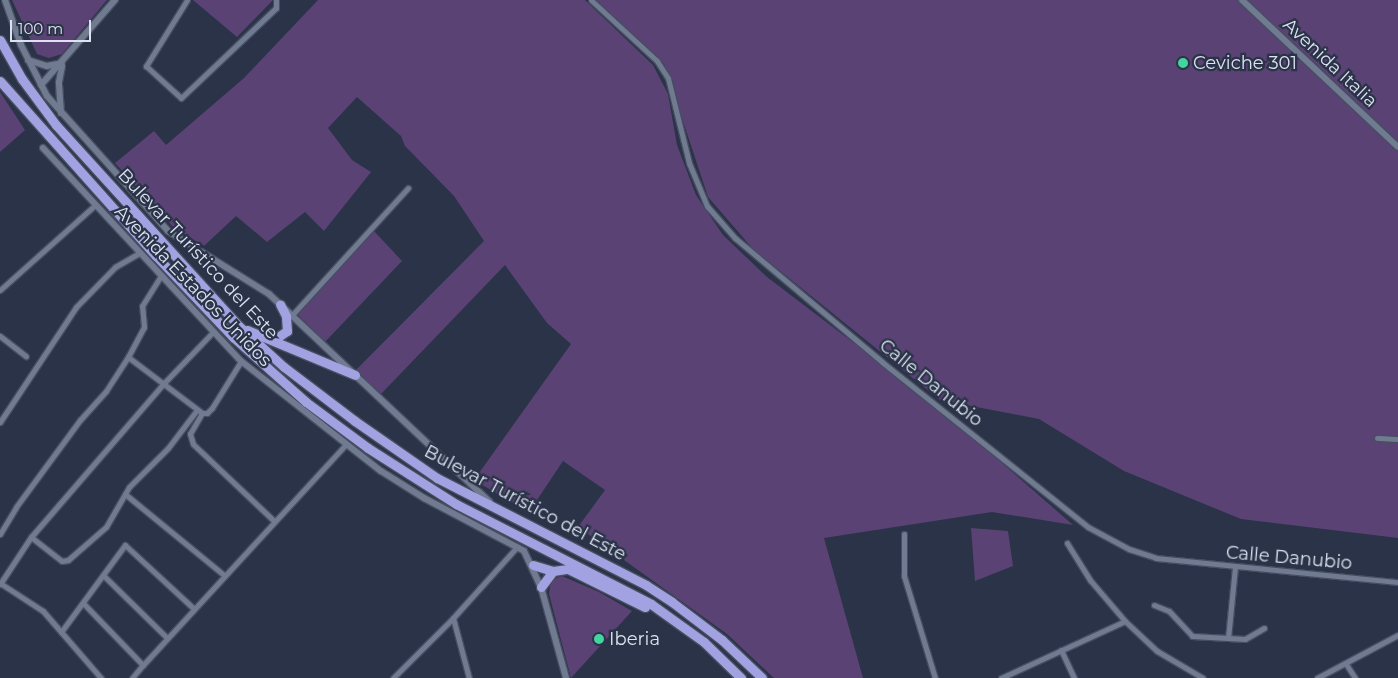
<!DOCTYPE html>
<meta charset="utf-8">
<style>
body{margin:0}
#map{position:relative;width:1398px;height:678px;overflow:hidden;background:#2a3347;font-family:Montserrat,sans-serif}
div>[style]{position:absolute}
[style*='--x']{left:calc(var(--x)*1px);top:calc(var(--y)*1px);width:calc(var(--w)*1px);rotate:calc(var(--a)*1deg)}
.green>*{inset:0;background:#5a4274}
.roads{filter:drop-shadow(1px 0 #474e60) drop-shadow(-1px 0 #474e60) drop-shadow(0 1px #474e60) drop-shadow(0 -1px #474e60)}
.minor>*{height:5px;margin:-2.5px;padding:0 2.5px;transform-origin:2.5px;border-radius:2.5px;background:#707b92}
.tertiary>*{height:6px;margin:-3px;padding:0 3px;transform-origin:3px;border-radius:3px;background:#707b92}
.trunk>*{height:9px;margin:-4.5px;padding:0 4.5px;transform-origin:4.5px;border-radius:4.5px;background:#a2a2e2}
.dots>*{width:14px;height:14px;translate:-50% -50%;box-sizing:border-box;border:2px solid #2a3347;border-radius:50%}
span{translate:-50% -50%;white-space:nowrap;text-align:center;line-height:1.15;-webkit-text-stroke:4.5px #2a3347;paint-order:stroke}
.poi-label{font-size:18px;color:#dce2f0}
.left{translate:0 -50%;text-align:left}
.street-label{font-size:18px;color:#dce2f0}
.scale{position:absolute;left:10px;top:20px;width:81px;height:22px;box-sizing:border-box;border:2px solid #dce2f0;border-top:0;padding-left:6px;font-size:15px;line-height:18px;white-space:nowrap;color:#dce2f0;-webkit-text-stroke:4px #2a3347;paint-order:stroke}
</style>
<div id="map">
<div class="green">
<div style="clip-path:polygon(12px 0,107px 0,62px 54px,49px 58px,37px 54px)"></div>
<div style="clip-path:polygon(193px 0,273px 0,237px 37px)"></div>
<div style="clip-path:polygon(318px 0,585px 0,653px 65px,668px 94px,677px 145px,696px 195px,723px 235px,767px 277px,938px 407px,1073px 525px,992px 512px,824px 538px,863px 678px,774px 678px,727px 634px,578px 527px,605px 490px,563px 461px,533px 506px,522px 508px,474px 480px,571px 344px,547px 323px,505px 265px,381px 394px,355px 371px,484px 241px,454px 196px,405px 146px,401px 136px,357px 97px,328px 128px,352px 160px,371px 172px,324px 231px,305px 212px,267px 242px,236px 216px,204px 246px,173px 227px,115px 163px,154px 131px,166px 145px,244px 78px)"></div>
<div style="clip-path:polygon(595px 0,1398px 0,1398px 538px,1241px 519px,1124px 471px,1039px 419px,940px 400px,753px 249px,708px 197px,664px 64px)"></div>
<div style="clip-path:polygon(0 92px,25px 130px,0 152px)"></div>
<div style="clip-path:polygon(374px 231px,402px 261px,325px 342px,297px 314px,366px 235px)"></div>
<div style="clip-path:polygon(971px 528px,1008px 531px,1013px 566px,975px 581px)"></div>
<div style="clip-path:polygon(562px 576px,599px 592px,632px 611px,571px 678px,549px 594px,551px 580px)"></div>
</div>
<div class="roads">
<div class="minor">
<div style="--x:187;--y:0;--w:78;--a:121.8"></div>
<div style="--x:146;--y:66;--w:47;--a:42.4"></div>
<div style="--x:181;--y:98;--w:131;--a:-43.5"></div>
<div style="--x:276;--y:8;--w:8;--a:-90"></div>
<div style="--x:591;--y:0;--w:90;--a:42.7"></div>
<div style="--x:657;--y:61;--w:20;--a:57"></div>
<div style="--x:668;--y:78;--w:88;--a:76.1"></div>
<div style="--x:689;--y:163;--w:47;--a:67.3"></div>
<div style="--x:707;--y:206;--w:43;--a:48.8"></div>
<div style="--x:735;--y:238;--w:192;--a:40.1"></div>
<div style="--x:882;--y:362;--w:264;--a:38.7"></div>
<div style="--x:1088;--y:527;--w:47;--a:28.2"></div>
<div style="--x:1129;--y:549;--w:28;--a:18"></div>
<div style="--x:1156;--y:558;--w:243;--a:5.7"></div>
<div style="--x:0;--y:290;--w:127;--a:-41.8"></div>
<div style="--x:292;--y:315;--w:172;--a:-47.6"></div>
<div style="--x:0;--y:336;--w:33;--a:38"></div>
<div style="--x:128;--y:357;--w:93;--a:37.1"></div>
<div style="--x:202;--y:413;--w:5;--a:0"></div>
<div style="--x:207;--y:413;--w:7;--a:-45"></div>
<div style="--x:212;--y:408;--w:55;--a:-58.3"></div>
<div style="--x:202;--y:413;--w:24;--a:120"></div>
<div style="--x:190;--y:434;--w:10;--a:73"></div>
<div style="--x:193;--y:444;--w:112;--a:43.5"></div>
<div style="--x:0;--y:422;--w:138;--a:-56.5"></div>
<div style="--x:76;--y:307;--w:56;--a:-45.7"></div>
<div style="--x:115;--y:267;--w:28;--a:-30"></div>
<div style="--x:1377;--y:438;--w:21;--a:3"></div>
<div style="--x:125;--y:494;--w:128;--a:39.3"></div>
<div style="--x:0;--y:534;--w:31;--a:-59"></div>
<div style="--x:16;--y:507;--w:108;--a:-53.7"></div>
<div style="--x:80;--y:420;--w:39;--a:-48"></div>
<div style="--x:106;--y:391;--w:40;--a:-57.1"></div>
<div style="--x:128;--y:357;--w:34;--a:-62"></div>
<div style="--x:144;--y:327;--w:21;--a:-95"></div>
<div style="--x:142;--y:306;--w:36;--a:-58"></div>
<div style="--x:904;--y:534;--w:42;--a:90"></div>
<div style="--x:904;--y:576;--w:107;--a:73.1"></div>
<div style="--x:31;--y:537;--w:39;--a:38"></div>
<div style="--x:62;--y:561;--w:6;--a:-9"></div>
<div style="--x:68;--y:560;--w:50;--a:-41"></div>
<div style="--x:106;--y:527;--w:46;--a:-60.1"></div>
<div style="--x:129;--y:487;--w:55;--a:-45"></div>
<div style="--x:168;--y:448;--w:48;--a:-52.7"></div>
<div style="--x:1067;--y:543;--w:44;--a:58.1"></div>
<div style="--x:1090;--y:580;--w:54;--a:49.5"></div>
<div style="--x:1125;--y:621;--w:44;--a:43.2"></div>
<div style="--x:1157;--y:651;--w:53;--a:30.4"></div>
<div style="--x:1235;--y:567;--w:71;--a:95.6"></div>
<div style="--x:1228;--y:638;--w:17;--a:3"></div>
<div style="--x:1245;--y:639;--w:22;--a:-30"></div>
<div style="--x:103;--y:575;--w:90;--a:44.5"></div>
<div style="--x:0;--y:583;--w:51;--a:33.1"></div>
<div style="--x:43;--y:611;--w:89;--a:49.1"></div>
<div style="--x:0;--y:584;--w:56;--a:-56.6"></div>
<div style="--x:31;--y:537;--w:205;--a:-49.2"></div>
<div style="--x:165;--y:382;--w:69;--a:-46.2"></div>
<div style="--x:84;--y:604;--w:85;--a:46"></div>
<div style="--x:143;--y:665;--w:299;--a:-47.4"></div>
<div style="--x:1154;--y:605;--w:16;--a:22"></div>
<div style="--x:1169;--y:611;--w:34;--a:47"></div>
<div style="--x:1192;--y:636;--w:36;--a:3"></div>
<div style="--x:453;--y:618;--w:62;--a:75.1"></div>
<div style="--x:61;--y:632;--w:108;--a:-53.7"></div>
<div style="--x:125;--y:545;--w:93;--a:42.8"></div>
<div style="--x:1061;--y:650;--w:31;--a:65"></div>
<div style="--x:1346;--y:664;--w:17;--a:57"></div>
<div style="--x:132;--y:678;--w:17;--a:-50"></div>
<div style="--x:393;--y:678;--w:85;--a:-45"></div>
<div style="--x:453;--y:618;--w:96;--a:-48"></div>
<div style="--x:1001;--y:678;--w:136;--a:-24.7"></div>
<div style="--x:1317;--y:678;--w:92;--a:-28"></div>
</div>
<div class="tertiary">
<div style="--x:5;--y:0;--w:48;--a:70.4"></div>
<div style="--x:21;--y:45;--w:57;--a:63"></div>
<div style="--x:47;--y:96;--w:181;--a:48.1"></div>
<div style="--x:168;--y:231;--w:119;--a:32"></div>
<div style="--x:269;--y:294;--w:303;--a:43.3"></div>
<div style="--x:1242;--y:0;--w:214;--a:43.3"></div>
<div style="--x:28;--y:60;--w:20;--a:18"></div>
<div style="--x:47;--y:66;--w:15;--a:-11"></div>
<div style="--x:41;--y:85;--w:113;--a:-49"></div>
<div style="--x:61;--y:113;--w:31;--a:-94"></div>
<div style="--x:59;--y:82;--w:16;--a:-79"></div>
<div style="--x:43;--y:148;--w:291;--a:47.1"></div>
<div style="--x:241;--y:361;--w:178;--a:38.2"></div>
<div style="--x:381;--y:471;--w:51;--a:32.1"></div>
<div style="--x:424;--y:498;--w:113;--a:27.9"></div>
<div style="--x:524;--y:551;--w:40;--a:65"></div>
<div style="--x:541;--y:587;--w:94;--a:74.6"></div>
</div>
<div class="trunk">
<div style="--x:0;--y:40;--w:45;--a:60.6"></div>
<div style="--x:22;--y:79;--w:57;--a:53.5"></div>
<div style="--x:56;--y:125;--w:273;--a:47.7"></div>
<div style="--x:240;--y:327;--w:59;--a:42.3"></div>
<div style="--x:284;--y:367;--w:89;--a:37.3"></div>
<div style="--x:355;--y:421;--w:100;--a:34.8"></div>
<div style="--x:437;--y:478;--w:235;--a:27.1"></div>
<div style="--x:646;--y:585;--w:31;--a:33"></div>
<div style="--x:672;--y:602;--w:63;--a:37.2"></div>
<div style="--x:722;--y:640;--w:55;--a:43.5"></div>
<div style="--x:0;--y:81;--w:234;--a:48.3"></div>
<div style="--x:156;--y:256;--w:112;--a:46.5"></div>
<div style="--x:233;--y:337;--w:98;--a:41.7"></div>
<div style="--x:306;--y:402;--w:77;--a:36.6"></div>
<div style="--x:368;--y:448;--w:104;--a:32.5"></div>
<div style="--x:456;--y:504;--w:219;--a:27.1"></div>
<div style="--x:651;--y:604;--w:65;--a:35.6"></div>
<div style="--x:704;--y:642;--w:52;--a:44.2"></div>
<div style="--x:247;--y:330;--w:117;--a:22.6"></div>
<div style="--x:267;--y:336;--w:11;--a:5"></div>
<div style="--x:278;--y:337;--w:11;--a:-34"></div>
<div style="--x:287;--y:331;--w:15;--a:-94"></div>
<div style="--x:286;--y:316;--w:13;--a:-117"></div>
<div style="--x:533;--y:565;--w:21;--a:17"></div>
<div style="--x:541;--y:587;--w:20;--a:-53"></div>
<div style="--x:553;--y:571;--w:15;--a:-8"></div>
<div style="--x:568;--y:569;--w:86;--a:26.3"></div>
</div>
</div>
<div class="dots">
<div style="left:1183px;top:63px;background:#44d49f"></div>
<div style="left:599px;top:639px;background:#44d49f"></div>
</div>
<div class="poi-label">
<span class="left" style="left:1193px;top:63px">Ceviche 301</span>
<span class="left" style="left:609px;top:639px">Iberia</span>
</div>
<div class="street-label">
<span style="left:1330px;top:63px;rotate:43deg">Avenida Italia</span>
<span style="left:198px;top:254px;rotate:47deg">Bulevar Turístico del Este</span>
<span style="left:193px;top:286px;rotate:46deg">Avenida Estados Unidos</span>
<span style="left:931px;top:383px;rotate:39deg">Calle Danubio</span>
<span style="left:525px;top:503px;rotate:28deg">Bulevar Turístico del Este</span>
<span style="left:1289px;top:558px;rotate:5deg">Calle Danubio</span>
</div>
<div class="scale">100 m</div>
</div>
